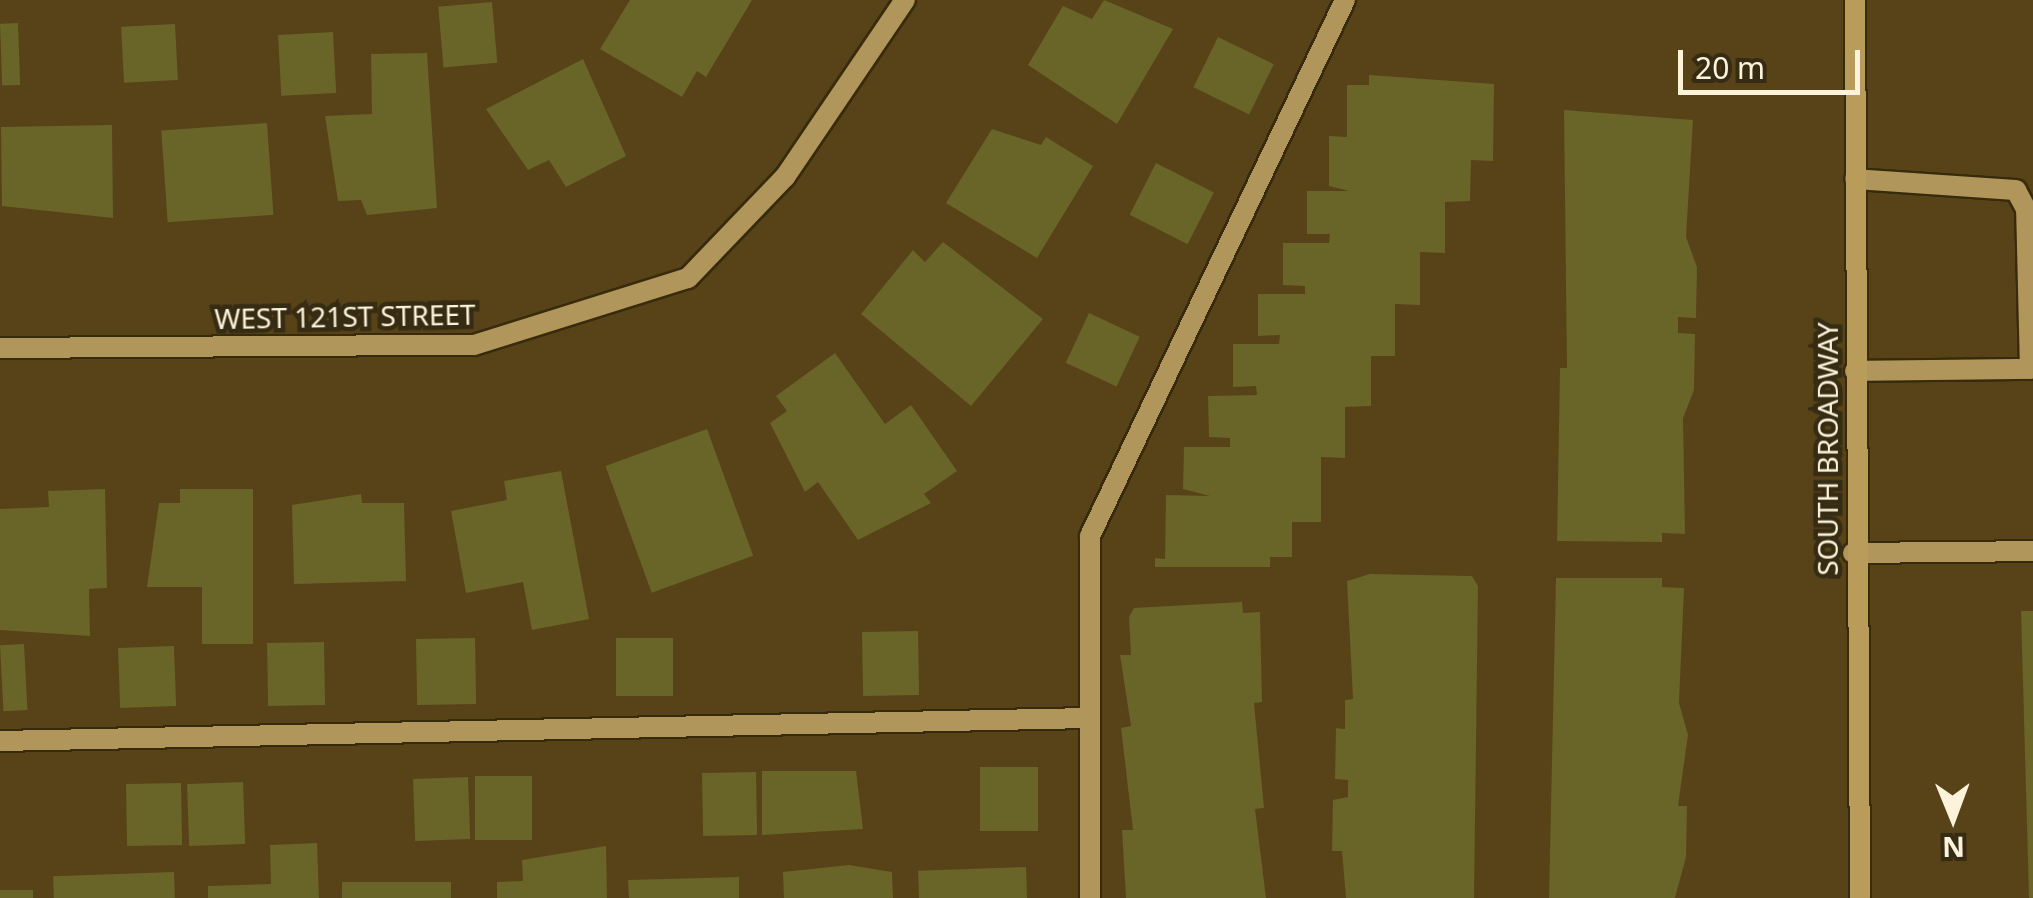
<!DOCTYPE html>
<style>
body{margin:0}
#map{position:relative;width:2033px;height:898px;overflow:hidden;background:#574317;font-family:"Noto Sans",sans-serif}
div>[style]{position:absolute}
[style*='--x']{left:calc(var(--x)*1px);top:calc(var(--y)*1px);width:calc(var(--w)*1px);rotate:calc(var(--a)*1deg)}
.building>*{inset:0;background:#696428;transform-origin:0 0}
.roads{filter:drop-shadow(2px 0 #382b0b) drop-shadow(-2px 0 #382b0b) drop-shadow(0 2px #382b0b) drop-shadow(0 -2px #382b0b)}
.lane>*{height:20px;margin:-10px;padding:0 10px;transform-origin:10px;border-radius:10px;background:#b1965c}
.street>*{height:20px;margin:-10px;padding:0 10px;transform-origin:10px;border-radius:10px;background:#b1965c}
.secondary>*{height:20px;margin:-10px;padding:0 10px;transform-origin:10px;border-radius:10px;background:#ba9c5a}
span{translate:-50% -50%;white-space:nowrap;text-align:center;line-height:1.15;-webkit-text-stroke:9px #362b13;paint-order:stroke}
.street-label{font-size:28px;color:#fdf2da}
.north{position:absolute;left:1903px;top:768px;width:100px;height:100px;-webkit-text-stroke:8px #362b13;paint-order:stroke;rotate:179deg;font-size:28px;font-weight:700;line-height:40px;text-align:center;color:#fdf2da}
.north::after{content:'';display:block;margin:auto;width:35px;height:45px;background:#fdf2da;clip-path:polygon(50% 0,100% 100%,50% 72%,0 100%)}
.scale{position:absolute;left:1678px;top:50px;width:182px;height:45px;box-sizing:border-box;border:5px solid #fdf2da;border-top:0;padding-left:12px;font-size:30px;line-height:35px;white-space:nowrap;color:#fdf2da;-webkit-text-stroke:8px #362b13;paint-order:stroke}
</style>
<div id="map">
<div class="building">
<div style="clip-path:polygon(630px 0,752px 0,706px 77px,697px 71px,682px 97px,600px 49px)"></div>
<div style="clip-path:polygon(1104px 0,1173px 29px,1117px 124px,1028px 65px,1063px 6px,1092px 19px)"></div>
<div style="left:492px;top:2px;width:61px;height:54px;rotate:85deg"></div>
<div style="left:18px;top:23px;width:62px;height:18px;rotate:88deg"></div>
<div style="left:175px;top:24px;width:56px;height:54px;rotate:87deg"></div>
<div style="left:333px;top:32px;width:61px;height:55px;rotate:87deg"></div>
<div style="left:1218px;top:37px;width:62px;height:56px;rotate:26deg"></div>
<div style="clip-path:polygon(427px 53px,437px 208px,367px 215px,361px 200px,338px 201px,325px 116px,372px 114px,371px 54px)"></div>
<div style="clip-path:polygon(583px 59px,626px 156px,566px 187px,549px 160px,528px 170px,486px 109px)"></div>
<div style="clip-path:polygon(1369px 75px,1494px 84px,1493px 161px,1471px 160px,1470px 201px,1445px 202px,1445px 253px,1420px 252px,1420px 305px,1395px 304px,1395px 356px,1371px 356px,1371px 406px,1345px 407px,1345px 458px,1321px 457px,1321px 522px,1292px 522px,1292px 557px,1270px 557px,1270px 567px,1155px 567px,1155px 558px,1165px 559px,1166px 495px,1210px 496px,1183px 489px,1184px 447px,1230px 447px,1230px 438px,1209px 437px,1208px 396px,1257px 395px,1256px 386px,1233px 387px,1233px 344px,1279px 344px,1280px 335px,1258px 336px,1258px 294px,1305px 294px,1305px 286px,1283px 285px,1283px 243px,1329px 243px,1330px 234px,1307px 234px,1307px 191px,1349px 191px,1329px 186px,1329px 136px,1347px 137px,1347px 85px,1369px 85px)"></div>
<div style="clip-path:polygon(1564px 110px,1693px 120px,1686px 237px,1697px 267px,1696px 318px,1678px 317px,1678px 333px,1695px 334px,1694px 390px,1683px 418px,1685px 534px,1662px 533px,1662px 542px,1557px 541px,1560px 368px,1567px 368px)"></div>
<div style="left:267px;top:123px;width:92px;height:106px;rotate:86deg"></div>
<div style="clip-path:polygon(112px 125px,113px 218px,2px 206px,1px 127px)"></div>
<div style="clip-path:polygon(992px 129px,1041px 145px,1046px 137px,1093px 166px,1037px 258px,946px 203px)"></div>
<div style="left:1156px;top:163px;width:65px;height:58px;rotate:27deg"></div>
<div style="clip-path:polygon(943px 242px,1043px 319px,971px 406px,861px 314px,913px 250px,925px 262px)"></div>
<div style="left:1089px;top:313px;width:56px;height:55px;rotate:25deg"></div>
<div style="clip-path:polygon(835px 353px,885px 424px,911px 405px,957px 471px,924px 494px,931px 503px,858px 540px,818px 482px,805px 492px,770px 423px,787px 411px,776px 396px)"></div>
<div style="left:707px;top:429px;width:135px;height:108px;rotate:70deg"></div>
<div style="clip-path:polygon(561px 471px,589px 619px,532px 630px,523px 582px,466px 593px,451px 511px,507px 500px,504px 481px)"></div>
<div style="clip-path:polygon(105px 489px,107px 588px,89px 589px,90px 636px,0 630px,0 509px,49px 507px,48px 491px)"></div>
<div style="clip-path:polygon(180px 489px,253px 489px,253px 644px,202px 644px,202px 587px,147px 587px,159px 503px,180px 503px)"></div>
<div style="clip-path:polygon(361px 494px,362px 503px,404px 503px,406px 581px,294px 584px,292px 505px)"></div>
<div style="clip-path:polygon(1370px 574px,1472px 576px,1478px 586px,1474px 898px,1346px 898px,1342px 851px,1332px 851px,1333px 800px,1348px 797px,1348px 780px,1335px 779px,1336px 728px,1345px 729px,1345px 700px,1353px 699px,1347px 581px)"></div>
<div style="clip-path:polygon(1556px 578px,1662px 578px,1662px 587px,1684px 588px,1679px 703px,1688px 735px,1678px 806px,1687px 806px,1686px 857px,1675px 898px,1549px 898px)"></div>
<div style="clip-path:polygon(1242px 602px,1243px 613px,1260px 612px,1262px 702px,1254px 703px,1264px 808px,1255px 809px,1266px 898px,1126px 898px,1122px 830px,1133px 830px,1121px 728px,1131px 726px,1120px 655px,1131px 655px,1129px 617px,1134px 608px)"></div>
<div style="clip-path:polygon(2021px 611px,2033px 611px,2033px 898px,2029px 898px)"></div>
<div style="left:918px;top:631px;width:64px;height:56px;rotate:89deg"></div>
<div style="left:475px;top:638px;width:66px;height:59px;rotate:89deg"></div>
<div style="left:673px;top:638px;width:58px;height:57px;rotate:90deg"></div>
<div style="left:324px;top:642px;width:63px;height:57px;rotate:89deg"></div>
<div style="left:24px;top:644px;width:66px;height:24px;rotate:87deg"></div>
<div style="left:174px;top:646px;width:60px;height:56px;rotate:88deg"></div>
<div style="left:980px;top:767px;width:58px;height:64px"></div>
<div style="clip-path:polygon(762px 771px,856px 771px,863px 829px,762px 835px)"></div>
<div style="left:756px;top:772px;width:63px;height:54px;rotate:89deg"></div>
<div style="left:475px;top:776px;width:57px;height:64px"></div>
<div style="left:468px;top:777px;width:62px;height:55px;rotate:88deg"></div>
<div style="left:243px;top:782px;width:62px;height:56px;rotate:88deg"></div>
<div style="left:181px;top:783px;width:62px;height:55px;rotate:89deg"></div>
<div style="clip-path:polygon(317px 843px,319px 898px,208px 898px,208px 886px,271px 884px,270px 845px)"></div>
<div style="clip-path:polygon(606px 846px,607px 898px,497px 898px,497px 882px,523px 881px,522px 860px)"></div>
<div style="clip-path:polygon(849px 865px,892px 872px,893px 898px,784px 898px,783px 872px)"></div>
<div style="left:1026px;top:867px;width:31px;height:108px;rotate:88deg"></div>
<div style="left:174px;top:872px;width:26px;height:121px;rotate:88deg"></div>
<div style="clip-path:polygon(739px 877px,739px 898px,629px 898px,628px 880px)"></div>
<div style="left:451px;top:882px;width:16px;height:109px;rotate:90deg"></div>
<div style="left:0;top:890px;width:33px;height:8px"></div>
</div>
<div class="roads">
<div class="lane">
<div style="--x:1855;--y:371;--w:175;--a:-0.7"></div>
<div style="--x:2030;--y:369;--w:160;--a:-91.4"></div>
<div style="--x:2026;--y:209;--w:21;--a:-118"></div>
<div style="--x:2016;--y:190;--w:161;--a:-176.1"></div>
<div style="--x:1853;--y:553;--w:180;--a:-0.6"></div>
<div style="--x:0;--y:741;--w:1089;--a:-1.21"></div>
<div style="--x:1090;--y:898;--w:362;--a:-90"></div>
<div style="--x:1090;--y:536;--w:594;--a:-64.56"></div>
</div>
<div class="street">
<div style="--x:0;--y:348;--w:474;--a:-0.4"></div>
<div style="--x:474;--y:345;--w:224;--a:-17.4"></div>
<div style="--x:688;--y:278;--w:140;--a:-46.2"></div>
<div style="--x:785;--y:177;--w:214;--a:-55.9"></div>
</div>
<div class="secondary">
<div style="--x:1855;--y:0;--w:898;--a:89.68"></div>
</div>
</div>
<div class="street-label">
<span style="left:345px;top:316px;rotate:-1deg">WEST 121ST STREET</span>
<span style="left:1827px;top:449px;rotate:-90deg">SOUTH BROADWAY</span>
</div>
<div class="north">N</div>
<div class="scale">20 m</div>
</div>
